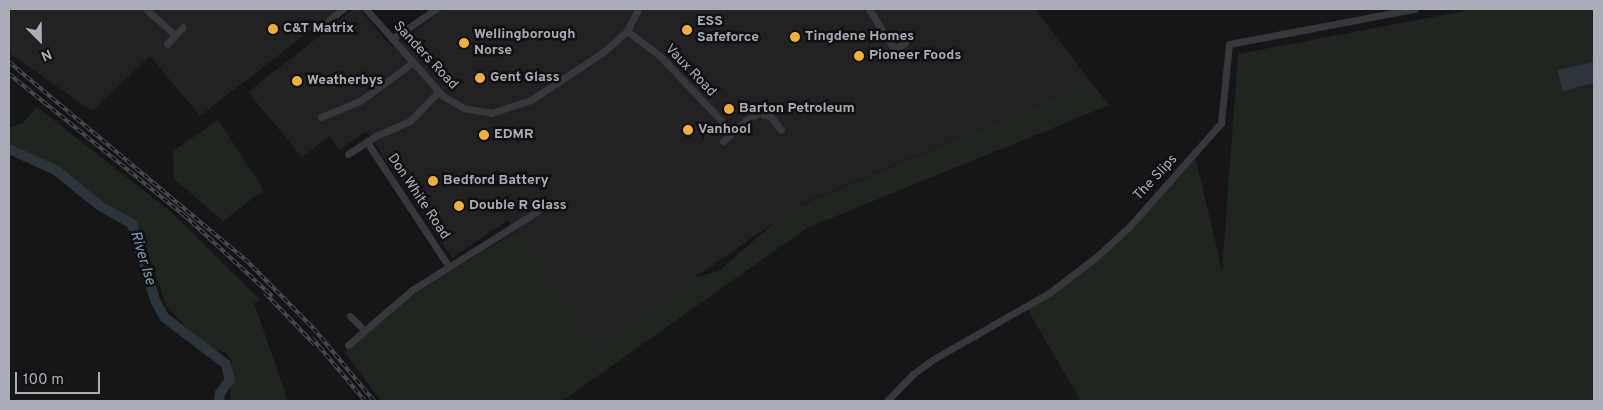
<!DOCTYPE html>
<style>
body{margin:0}
#map{position:relative;width:1603px;height:410px;overflow:hidden;background:#161618;font-family:Overpass,sans-serif}
div>[style]{position:absolute}
[style*='--x']{left:calc(var(--x)*1px);top:calc(var(--y)*1px);width:calc(var(--w)*1px);rotate:calc(var(--a)*1deg)}
.built>*{inset:0;background:#222225}
.green>*{inset:0;background:#1e261f}
.water>*{inset:0;background:#2c353c}
.river>*{height:10px;margin:-5px;padding:0 5px;transform-origin:5px;border-radius:5px;background:#2c353c}
.street>*{height:7px;margin:-3.5px;padding:0 3.5px;transform-origin:3.5px;border-radius:3.5px;background:#37383d}
.rail>*{height:4px;margin-top:-2px;transform-origin:0;background:repeating-linear-gradient(90deg,#111113 0 5.5px,#4a4c52 0 11px);box-sizing:border-box;border-block:1px solid #4a4c52}
.dots>*{width:14px;height:14px;translate:-50% -50%;box-sizing:border-box;border:2px solid #111113;border-radius:50%}
span{translate:-50% -50%;white-space:nowrap;text-align:center;line-height:1.15;-webkit-text-stroke:5px #111113;paint-order:stroke}
.poi-label{font-size:14px;color:#a8adb8;font-weight:700}
.left{translate:0 -50%;text-align:left}
.street-label{font-size:14px;color:#a8adb8}
.water-label{font-size:15px;color:#7f9bb3;font-style:italic}
.frame{position:absolute;inset:0;border:10px solid #a8adb8;pointer-events:none}
.north{position:absolute;left:15px;top:15px;width:50px;height:50px;-webkit-text-stroke:4px #111113;paint-order:stroke;rotate:157deg;font-size:14px;font-weight:700;line-height:20px;text-align:center;color:#a8adb8}
.north::after{content:'';display:block;margin:auto;width:18px;height:22px;background:#a8adb8;clip-path:polygon(50% 0,100% 100%,50% 72%,0 100%)}
.scale{position:absolute;left:15px;top:372px;width:85px;height:22px;box-sizing:border-box;border:2px solid #a8adb8;border-top:0;padding-left:6px;font-size:15px;line-height:18px;white-space:nowrap;color:#a8adb8;-webkit-text-stroke:4px #111113;paint-order:stroke}
</style>
<div id="map">
<div class="built">
<div style="clip-path:polygon(9px 9px,338px 9px,200px 116px,150px 56px,92px 111px,9px 53px)"></div>
<div style="clip-path:polygon(354px 9px,360px 9px,392px 47px,444px 9px,1035px 9px,1091px 82px,799px 205px,596px 346px,508px 220px,452px 258px,366px 131px,340px 150px,330px 136px,302px 157px,248px 92px)"></div>
</div>
<div class="green">
<div style="clip-path:polygon(1475px 9px,1594px 9px,1594px 401px,1081px 401px,1026px 307px,1095px 258px,1195px 155px,1222px 271px,1238px 54px)"></div>
<div style="clip-path:polygon(1091px 82px,1109px 105px,807px 228px,562px 401px,381px 401px,344px 352px,404px 300px,516px 231px,596px 346px,693px 278px,719px 271px,789px 210px)"></div>
<div style="clip-path:polygon(37px 107px,170px 211px,260px 300px,254px 303px,288px 401px,230px 401px,232px 362px,225px 352px,214px 350px,193px 334px,166px 306px,140px 228px,134px 232px,132px 224px,100px 206px,57px 171px,9px 149px,9px 128px,23px 123px)"></div>
<div style="clip-path:polygon(218px 120px,264px 190px,223px 221px,174px 179px,173px 151px)"></div>
</div>
<div class="water">
<div style="clip-path:polygon(1594px 62px,1594px 83px,1563px 91px,1557px 70px)"></div>
</div>
<div class="river">
<div style="--x:9;--y:149;--w:53;--a:24.6"></div>
<div style="--x:57;--y:171;--w:55;--a:39.1"></div>
<div style="--x:100;--y:206;--w:37;--a:29"></div>
<div style="--x:132;--y:224;--w:79;--a:73.2"></div>
<div style="--x:155;--y:300;--w:19;--a:62"></div>
<div style="--x:164;--y:317;--w:78;--a:37.2"></div>
<div style="--x:226;--y:364;--w:16;--a:76"></div>
<div style="--x:230;--y:380;--w:16;--a:128"></div>
<div style="--x:220;--y:393;--w:8;--a:97"></div>
</div>
<div class="street">
<div style="--x:146;--y:9;--w:39;--a:42"></div>
<div style="--x:366;--y:9;--w:116;--a:48.5"></div>
<div style="--x:443;--y:96;--w:24;--a:30"></div>
<div style="--x:464;--y:108;--w:27;--a:10"></div>
<div style="--x:491;--y:113;--w:42;--a:-18"></div>
<div style="--x:531;--y:100;--w:85;--a:-33.5"></div>
<div style="--x:602;--y:53;--w:33;--a:-41"></div>
<div style="--x:627;--y:31;--w:25;--a:-63"></div>
<div style="--x:869;--y:9;--w:47;--a:58"></div>
<div style="--x:321;--y:26;--w:28;--a:-38"></div>
<div style="--x:627;--y:31;--w:40;--a:37"></div>
<div style="--x:659;--y:55;--w:106;--a:46.5"></div>
<div style="--x:392;--y:39;--w:53;--a:-34.3"></div>
<div style="--x:167;--y:44;--w:23;--a:-47"></div>
<div style="--x:884;--y:55;--w:24;--a:-30"></div>
<div style="--x:321;--y:117;--w:42;--a:-22.3"></div>
<div style="--x:360;--y:101;--w:64;--a:-36.2"></div>
<div style="--x:723;--y:141;--w:31;--a:-42"></div>
<div style="--x:746;--y:120;--w:15;--a:-28"></div>
<div style="--x:759;--y:113;--w:13;--a:18"></div>
<div style="--x:771;--y:117;--w:16;--a:52"></div>
<div style="--x:367;--y:142;--w:149;--a:56.7"></div>
<div style="--x:348;--y:154;--w:33;--a:-33"></div>
<div style="--x:376;--y:136;--w:37;--a:-24"></div>
<div style="--x:410;--y:121;--w:40;--a:-46"></div>
<div style="--x:350;--y:316;--w:20;--a:45"></div>
<div style="--x:348;--y:345;--w:84;--a:-40.7"></div>
<div style="--x:412;--y:290;--w:149;--a:-32.1"></div>
<div style="--x:887;--y:401;--w:37;--a:-46"></div>
<div style="--x:913;--y:374;--w:24;--a:-36"></div>
<div style="--x:932;--y:360;--w:135;--a:-29.8"></div>
<div style="--x:1049;--y:293;--w:58;--a:-37.3"></div>
<div style="--x:1095;--y:258;--w:46;--a:-42.4"></div>
<div style="--x:1129;--y:227;--w:139;--a:-48.5"></div>
<div style="--x:1221;--y:123;--w:79;--a:-84.2"></div>
<div style="--x:1229;--y:44;--w:189;--a:-10.7"></div>
</div>
<div class="rail">
<div style="--x:9;--y:62;--w:307;--a:39.9"></div>
<div style="--x:245;--y:259;--w:98;--a:45.4"></div>
<div style="--x:314;--y:329;--w:94;--a:50.2"></div>
<div style="--x:9;--y:74;--w:225;--a:38.9"></div>
<div style="--x:184;--y:215;--w:120;--a:42.6"></div>
<div style="--x:265;--y:293;--w:72;--a:46.1"></div>
<div style="--x:312;--y:338;--w:82;--a:49.9"></div>
</div>
<div class="dots">
<div style="left:273px;top:29px;background:#f2b134"></div>
<div style="left:687px;top:30px;background:#f2b134"></div>
<div style="left:795px;top:37px;background:#f2b134"></div>
<div style="left:464px;top:43px;background:#f2b134"></div>
<div style="left:859px;top:56px;background:#f2b134"></div>
<div style="left:480px;top:78px;background:#f2b134"></div>
<div style="left:297px;top:81px;background:#f2b134"></div>
<div style="left:729px;top:109px;background:#f2b134"></div>
<div style="left:688px;top:130px;background:#f2b134"></div>
<div style="left:484px;top:135px;background:#f2b134"></div>
<div style="left:433px;top:181px;background:#f2b134"></div>
<div style="left:459px;top:206px;background:#f2b134"></div>
</div>
<div class="poi-label">
<span class="left" style="left:697px;top:30px">ESS<br>Safeforce</span>
<span class="left" style="left:283px;top:29px">C&amp;T Matrix</span>
<span class="left" style="left:474px;top:43px">Wellingborough<br>Norse</span>
<span class="left" style="left:805px;top:37px">Tingdene Homes</span>
<span class="left" style="left:869px;top:56px">Pioneer Foods</span>
<span class="left" style="left:490px;top:78px">Gent Glass</span>
<span class="left" style="left:307px;top:81px">Weatherbys</span>
<span class="left" style="left:739px;top:109px">Barton Petroleum</span>
<span class="left" style="left:698px;top:130px">Vanhool</span>
<span class="left" style="left:494px;top:135px">EDMR</span>
<span class="left" style="left:443px;top:181px">Bedford Battery</span>
<span class="left" style="left:469px;top:206px">Double R Glass</span>
</div>
<div class="street-label">
<span style="left:425px;top:56px;rotate:47deg">Sanders Road</span>
<span style="left:690px;top:71px;rotate:46deg">Vaux Road</span>
<span style="left:1156px;top:178px;rotate:-47deg">The Slips</span>
<span style="left:418px;top:197px;rotate:56deg">Don White Road</span>
</div>
<div class="water-label">
<span style="left:142px;top:258px;rotate:73deg">River Ise</span>
</div>
<div class="frame"></div>
<div class="north">N</div>
<div class="scale">100 m</div>
</div>
